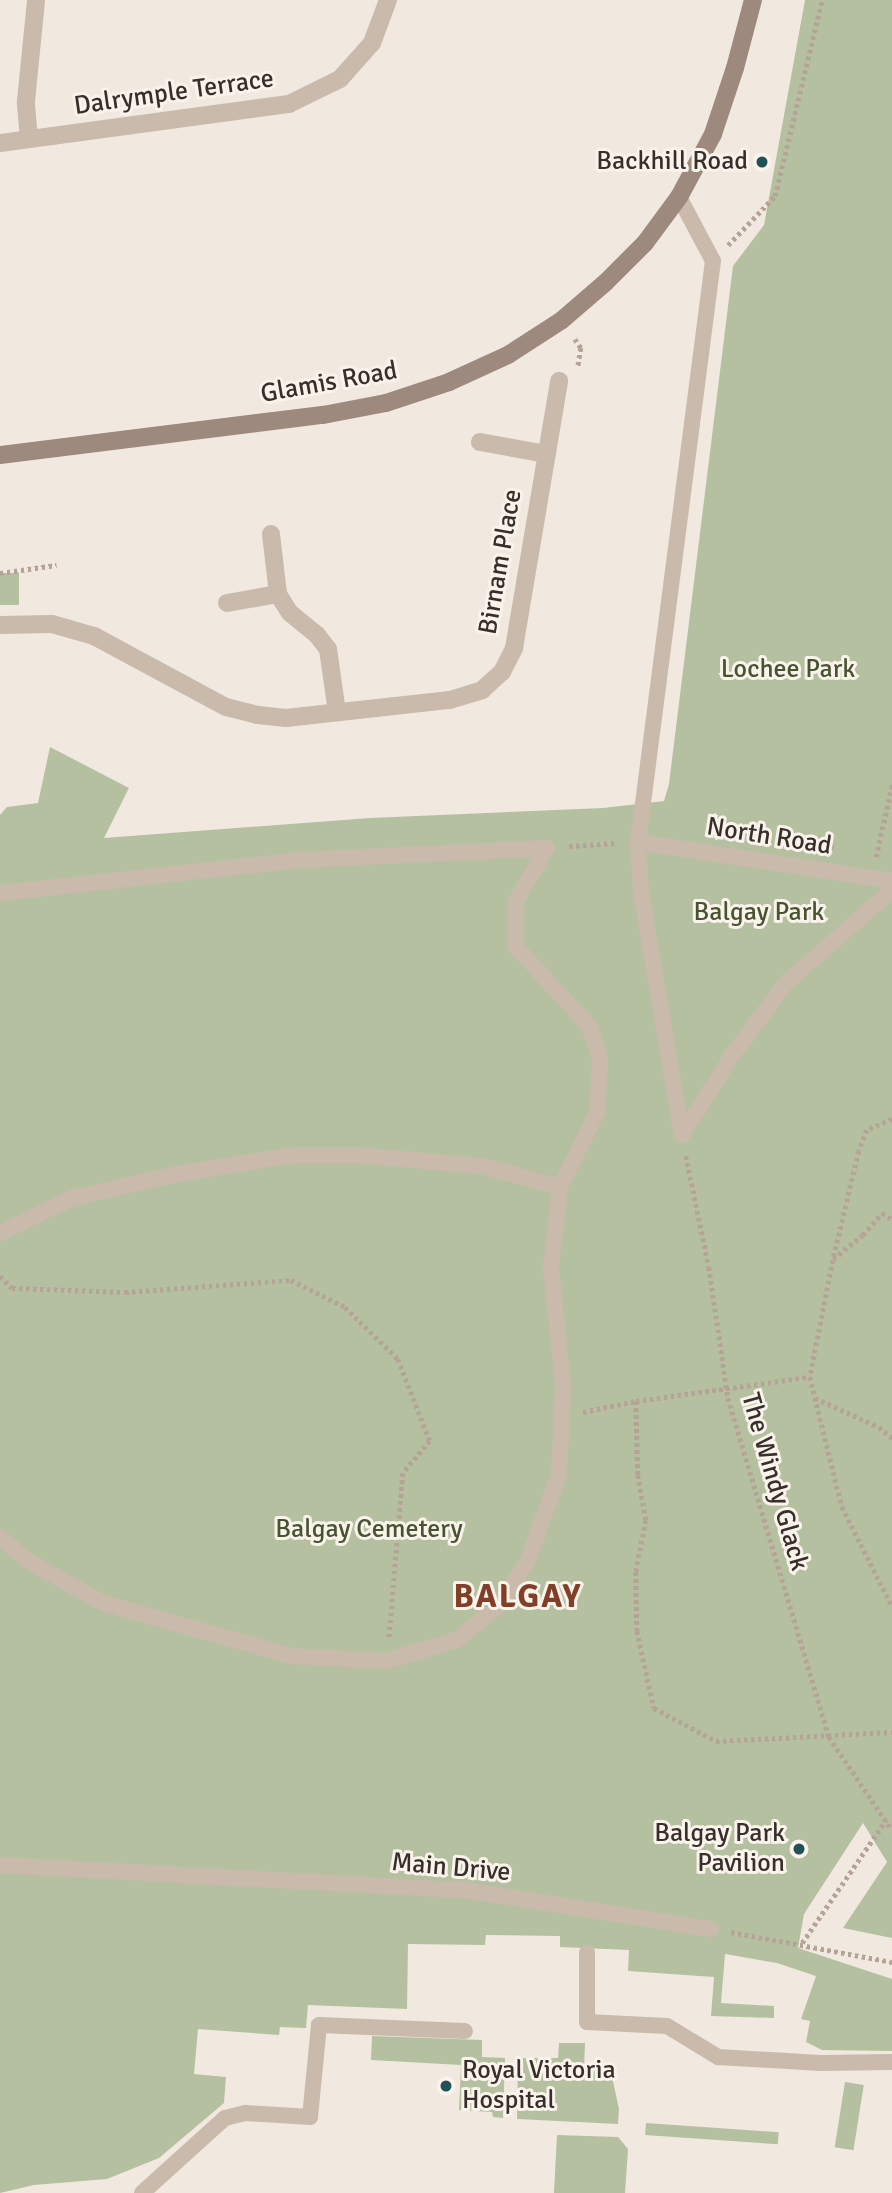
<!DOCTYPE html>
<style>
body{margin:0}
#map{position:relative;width:892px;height:2193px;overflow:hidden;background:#f1e9df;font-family:Signika,sans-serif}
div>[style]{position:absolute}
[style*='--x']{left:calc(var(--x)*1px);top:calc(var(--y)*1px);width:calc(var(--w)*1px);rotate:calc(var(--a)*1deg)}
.green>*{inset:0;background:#b5c0a0;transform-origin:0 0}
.path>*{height:4.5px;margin-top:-2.25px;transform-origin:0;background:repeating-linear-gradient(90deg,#b5a496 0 3.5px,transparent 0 7px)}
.lane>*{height:16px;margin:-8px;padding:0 8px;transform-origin:8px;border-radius:8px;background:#c9baac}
.street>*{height:18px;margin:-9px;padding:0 9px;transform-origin:9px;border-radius:9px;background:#c9baac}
.secondary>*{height:18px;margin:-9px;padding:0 9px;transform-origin:9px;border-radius:9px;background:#9d897d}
.path-bridge>*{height:4.5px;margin-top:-2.25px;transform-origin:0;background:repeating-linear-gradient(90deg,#b5a496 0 3.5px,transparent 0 7px)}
.dots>*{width:19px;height:19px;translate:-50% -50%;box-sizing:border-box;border:4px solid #f9f3ec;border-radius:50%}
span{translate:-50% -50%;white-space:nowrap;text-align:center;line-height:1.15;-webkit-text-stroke:6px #f9f3ec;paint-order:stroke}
.street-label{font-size:26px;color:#372f2a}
.poi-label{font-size:26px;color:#372f2a}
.right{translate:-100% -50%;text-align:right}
.left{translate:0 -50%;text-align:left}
.park-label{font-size:26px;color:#465430}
.district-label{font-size:33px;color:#813f28;font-weight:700;letter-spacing:2px}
</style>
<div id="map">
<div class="green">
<div style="clip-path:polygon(805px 0,892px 0,892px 1938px,843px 1928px,887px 1862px,863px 1823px,804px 1914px,798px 1948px,892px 1979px,892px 2051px,822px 2050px,806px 2042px,810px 2021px,801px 2019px,816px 1976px,777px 1963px,725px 1954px,721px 2003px,774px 2006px,774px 2018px,711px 2016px,714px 1977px,628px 1971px,629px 1950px,560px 1947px,560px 1936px,486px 1935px,485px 1945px,408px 1944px,407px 2009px,308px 2005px,306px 2028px,280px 2027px,279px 2035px,198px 2029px,194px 2074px,226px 2077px,224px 2103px,159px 2158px,107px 2179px,34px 2185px,0 2193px,0 815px,7px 807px,38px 803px,50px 747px,129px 788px,104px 838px,370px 818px,603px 808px,664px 801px,669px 784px,733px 266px,764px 225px)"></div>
<div style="left:0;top:573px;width:19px;height:32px"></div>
<div style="clip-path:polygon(372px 2036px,482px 2040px,482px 2057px,505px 2058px,503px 2118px,493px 2117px,492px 2112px,459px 2110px,461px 2065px,371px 2060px)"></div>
<div style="clip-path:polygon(559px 2043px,585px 2043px,584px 2070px,611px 2072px,619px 2109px,618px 2124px,517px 2119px,518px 2058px,558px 2058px)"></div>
<div style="left:845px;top:2082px;width:19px;height:66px;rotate:9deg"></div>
<div style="left:646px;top:2123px;width:133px;height:12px;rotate:4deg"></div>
<div style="clip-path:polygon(557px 2135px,618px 2137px,628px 2149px,625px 2193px,554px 2193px)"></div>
</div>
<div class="path">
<div style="--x:728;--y:245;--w:68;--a:-46.2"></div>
<div style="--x:775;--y:196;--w:202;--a:-76.5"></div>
<div style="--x:575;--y:339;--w:11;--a:56"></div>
<div style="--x:581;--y:348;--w:18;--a:99"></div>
<div style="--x:0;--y:573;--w:57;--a:-8.1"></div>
<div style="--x:789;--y:840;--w:30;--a:-2"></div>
<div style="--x:819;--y:839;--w:17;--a:31"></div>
<div style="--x:569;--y:846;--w:47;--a:-3.7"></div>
<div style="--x:876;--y:857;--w:74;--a:-77.5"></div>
<div style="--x:892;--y:1119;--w:27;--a:156"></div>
<div style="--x:867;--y:1130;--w:22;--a:111"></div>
<div style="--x:859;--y:1151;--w:112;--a:103.4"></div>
<div style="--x:833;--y:1260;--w:119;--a:101.1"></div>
<div style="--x:810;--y:1377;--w:134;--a:76.2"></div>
<div style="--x:842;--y:1507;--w:111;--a:63.2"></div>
<div style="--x:686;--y:1156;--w:113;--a:78.3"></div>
<div style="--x:709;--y:1267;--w:132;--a:81.7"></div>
<div style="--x:728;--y:1398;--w:354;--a:73.4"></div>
<div style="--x:829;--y:1737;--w:112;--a:55.9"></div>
<div style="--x:833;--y:1259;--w:38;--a:-39"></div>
<div style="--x:863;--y:1235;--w:29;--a:-49"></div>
<div style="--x:882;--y:1213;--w:12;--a:31"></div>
<div style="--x:0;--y:1276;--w:17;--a:45"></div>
<div style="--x:12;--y:1288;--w:113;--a:2"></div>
<div style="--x:125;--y:1292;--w:166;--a:-4.1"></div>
<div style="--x:291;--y:1280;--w:60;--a:26.6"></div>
<div style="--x:345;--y:1307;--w:74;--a:44.5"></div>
<div style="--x:398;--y:1359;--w:88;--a:68.7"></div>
<div style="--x:430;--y:1441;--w:42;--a:130.2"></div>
<div style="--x:403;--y:1473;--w:166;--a:94.8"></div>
<div style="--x:815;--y:1398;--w:70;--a:24.4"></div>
<div style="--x:879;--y:1427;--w:17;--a:40"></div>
<div style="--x:583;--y:1412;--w:54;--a:-11.7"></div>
<div style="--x:636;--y:1401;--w:74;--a:88.5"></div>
<div style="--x:638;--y:1475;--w:46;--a:79.9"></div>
<div style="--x:646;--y:1520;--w:53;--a:100.9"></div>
<div style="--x:636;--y:1572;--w:59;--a:89"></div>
<div style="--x:637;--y:1631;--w:79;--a:77.6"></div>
<div style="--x:654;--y:1708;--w:70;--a:28"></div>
<div style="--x:716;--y:1741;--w:176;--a:-2.9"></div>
<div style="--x:731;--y:1932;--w:164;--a:10.6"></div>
<div style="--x:802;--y:1943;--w:149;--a:-55.7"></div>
</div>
<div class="lane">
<div style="--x:679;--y:197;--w:72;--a:62"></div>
<div style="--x:713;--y:261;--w:586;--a:97.36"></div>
<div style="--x:638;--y:842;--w:51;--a:86.6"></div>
<div style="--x:641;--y:893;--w:245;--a:80.4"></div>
<div style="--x:638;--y:842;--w:257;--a:8.7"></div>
<div style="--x:0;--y:893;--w:303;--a:-6.3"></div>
<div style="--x:301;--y:860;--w:246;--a:-2.8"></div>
<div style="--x:682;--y:1135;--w:96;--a:-57.8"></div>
<div style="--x:733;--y:1054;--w:89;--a:-53.3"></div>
<div style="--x:786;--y:983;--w:141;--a:-41.3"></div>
<div style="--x:0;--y:1233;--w:80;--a:-25.9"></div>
<div style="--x:72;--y:1198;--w:108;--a:-12.9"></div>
<div style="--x:177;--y:1174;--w:117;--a:-9.4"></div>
<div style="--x:292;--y:1155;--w:66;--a:0"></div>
<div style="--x:358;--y:1155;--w:124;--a:5.1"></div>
<div style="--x:482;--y:1166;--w:81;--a:15.1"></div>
<div style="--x:0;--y:1537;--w:37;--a:41"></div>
<div style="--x:28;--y:1561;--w:86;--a:29.2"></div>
<div style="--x:103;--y:1603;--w:195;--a:15.7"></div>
<div style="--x:291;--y:1656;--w:96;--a:3"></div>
<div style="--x:387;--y:1661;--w:74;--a:-17.2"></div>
<div style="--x:458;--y:1639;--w:53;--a:-39.7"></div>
<div style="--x:499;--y:1605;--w:50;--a:-56.3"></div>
<div style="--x:527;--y:1563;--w:95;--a:-70.2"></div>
<div style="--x:559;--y:1474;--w:88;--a:-87.4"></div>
<div style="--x:563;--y:1386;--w:120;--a:-95.8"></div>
<div style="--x:551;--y:1267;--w:81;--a:-83.6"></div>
<div style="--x:560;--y:1187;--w:84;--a:-63.7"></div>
<div style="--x:597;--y:1112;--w:53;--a:-86.8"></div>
<div style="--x:600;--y:1059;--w:35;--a:-108"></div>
<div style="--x:589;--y:1026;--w:108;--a:-132.7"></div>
<div style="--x:516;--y:947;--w:46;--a:-90"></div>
<div style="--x:516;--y:901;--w:61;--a:-59.7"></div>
<div style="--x:0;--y:1865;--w:465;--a:3.1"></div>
<div style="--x:464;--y:1890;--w:250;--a:9"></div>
<div style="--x:587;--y:1953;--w:69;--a:90"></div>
<div style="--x:587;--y:2022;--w:80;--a:2.9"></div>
<div style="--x:667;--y:2026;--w:60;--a:31.3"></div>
<div style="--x:718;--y:2057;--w:103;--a:3.3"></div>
<div style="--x:821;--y:2063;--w:71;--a:-0.8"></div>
<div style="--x:142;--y:2193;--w:112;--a:-42.1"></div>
<div style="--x:225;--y:2118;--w:21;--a:-14"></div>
<div style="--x:245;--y:2113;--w:65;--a:3.5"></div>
<div style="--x:310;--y:2117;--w:92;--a:-84.4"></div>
<div style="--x:319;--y:2025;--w:146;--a:2.4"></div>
</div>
<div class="street">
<div style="--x:29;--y:139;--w:38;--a:-95"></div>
<div style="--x:26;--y:101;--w:101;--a:-84.3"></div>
<div style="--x:0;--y:143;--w:292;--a:-7.7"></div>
<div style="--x:289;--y:104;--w:57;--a:-26.1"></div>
<div style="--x:340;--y:79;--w:48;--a:-48.4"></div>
<div style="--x:372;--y:43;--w:46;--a:-69.6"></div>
<div style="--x:480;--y:442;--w:68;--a:10.2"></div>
<div style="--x:271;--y:534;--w:60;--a:83.3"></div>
<div style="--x:278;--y:594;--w:22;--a:58"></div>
<div style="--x:290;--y:613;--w:35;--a:39"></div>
<div style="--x:317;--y:635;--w:18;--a:52"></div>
<div style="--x:328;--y:649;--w:64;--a:81.9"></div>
<div style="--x:227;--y:603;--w:52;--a:-10"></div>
<div style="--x:0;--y:625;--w:52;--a:-1.1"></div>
<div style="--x:52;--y:624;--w:44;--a:15.9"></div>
<div style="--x:94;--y:636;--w:150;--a:28.3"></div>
<div style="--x:226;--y:707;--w:33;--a:14"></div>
<div style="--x:258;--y:715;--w:28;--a:6"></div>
<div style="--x:286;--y:718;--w:165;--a:-6.3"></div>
<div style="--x:450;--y:700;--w:34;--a:-17"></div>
<div style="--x:482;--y:690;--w:27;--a:-42"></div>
<div style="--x:502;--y:672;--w:27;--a:-63"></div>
<div style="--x:514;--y:648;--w:271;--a:-80.4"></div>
</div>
<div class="secondary">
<div style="--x:0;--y:455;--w:325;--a:-7.1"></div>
<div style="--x:323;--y:415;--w:64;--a:-10.8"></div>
<div style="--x:386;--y:403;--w:66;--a:-18.4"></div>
<div style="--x:449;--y:382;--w:65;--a:-24.6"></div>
<div style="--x:508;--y:355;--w:64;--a:-32.9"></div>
<div style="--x:562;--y:320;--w:58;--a:-40.8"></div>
<div style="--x:606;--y:282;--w:55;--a:-45"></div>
<div style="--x:645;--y:243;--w:57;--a:-53.5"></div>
<div style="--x:679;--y:197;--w:72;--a:-61.6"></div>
<div style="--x:713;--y:134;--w:70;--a:-71.6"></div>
<div style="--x:735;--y:68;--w:70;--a:-75.2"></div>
</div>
<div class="path-bridge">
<div style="--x:636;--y:1401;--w:176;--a:-7.9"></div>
</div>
<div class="dots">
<div style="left:762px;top:162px;background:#225257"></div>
<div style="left:799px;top:1849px;background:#225257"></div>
<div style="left:446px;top:2086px;background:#225257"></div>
</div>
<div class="street-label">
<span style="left:174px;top:93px;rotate:-8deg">Dalrymple Terrace</span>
<span style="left:329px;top:383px;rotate:-10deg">Glamis Road</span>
<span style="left:501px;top:562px;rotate:-80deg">Birnam Place</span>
<span style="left:769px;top:837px;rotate:9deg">North Road</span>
<span style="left:774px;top:1482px;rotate:74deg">The Windy Glack</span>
<span style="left:451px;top:1868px;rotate:5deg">Main Drive</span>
</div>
<div class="poi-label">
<span class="right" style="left:748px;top:162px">Backhill Road</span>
<span class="right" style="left:785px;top:1849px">Balgay Park<br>Pavilion</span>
<span class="left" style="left:462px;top:2086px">Royal Victoria<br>Hospital</span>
</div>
<div class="park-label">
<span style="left:788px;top:670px">Lochee Park</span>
<span style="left:759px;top:913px">Balgay Park</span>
<span style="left:369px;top:1530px">Balgay Cemetery</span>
</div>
<div class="district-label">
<span style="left:518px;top:1597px">BALGAY</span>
</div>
</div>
